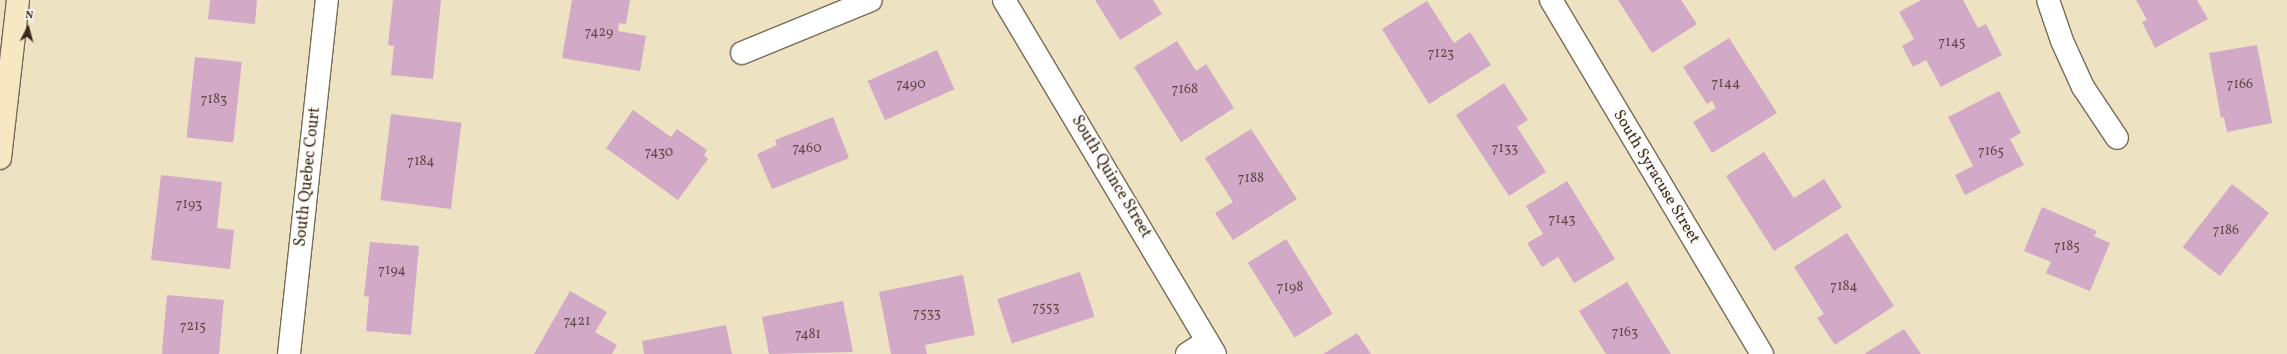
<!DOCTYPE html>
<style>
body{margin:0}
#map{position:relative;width:2287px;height:354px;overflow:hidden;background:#ede2c1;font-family:Vollkorn,serif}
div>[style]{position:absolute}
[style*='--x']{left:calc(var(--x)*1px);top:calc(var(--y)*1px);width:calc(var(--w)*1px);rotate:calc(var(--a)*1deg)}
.building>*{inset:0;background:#d3a9c8;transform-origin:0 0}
.roads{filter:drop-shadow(1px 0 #796a57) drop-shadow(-1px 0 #796a57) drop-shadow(0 1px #796a57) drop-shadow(0 -1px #796a57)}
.minor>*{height:22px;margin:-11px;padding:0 11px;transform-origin:11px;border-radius:11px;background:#fff}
.secondary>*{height:22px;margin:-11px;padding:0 11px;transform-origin:11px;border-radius:11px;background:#f7e8c3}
span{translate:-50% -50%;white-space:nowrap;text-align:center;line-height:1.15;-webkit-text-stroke:3.5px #fdfcf7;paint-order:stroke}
.number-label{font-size:14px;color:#614a48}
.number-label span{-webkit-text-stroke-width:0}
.street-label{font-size:16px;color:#3b2a1e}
.north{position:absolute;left:8px;top:8px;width:40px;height:40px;-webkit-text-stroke:3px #fdfcf7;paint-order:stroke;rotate:6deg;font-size:11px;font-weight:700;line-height:16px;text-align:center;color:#3b2a1e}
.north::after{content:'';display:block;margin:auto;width:14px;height:18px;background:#3b2a1e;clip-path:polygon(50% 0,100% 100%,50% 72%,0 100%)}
</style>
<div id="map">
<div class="building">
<div style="clip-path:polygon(210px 0,257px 0,255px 24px,208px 19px)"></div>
<div style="clip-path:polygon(393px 0,441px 0,433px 79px,391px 75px,394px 46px,388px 45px)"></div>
<div style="clip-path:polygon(572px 0,630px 0,626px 24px,619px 23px,618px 31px,646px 36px,640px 71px,562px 58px)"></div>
<div style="clip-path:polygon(1095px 0,1153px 0,1162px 14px,1120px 40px)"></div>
<div style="clip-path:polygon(1618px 0,1681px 0,1697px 24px,1652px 53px)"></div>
<div style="clip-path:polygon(1921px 0,1963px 0,1978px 28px,1986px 24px,2002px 55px,1941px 87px,1926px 60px,1913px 67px,1902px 46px,1914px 39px,1899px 12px)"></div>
<div style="clip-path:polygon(2136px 0,2197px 0,2208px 19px,2155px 48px,2142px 22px,2147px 20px)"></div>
<div style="clip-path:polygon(1427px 1px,1454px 43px,1470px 32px,1491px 65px,1429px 104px,1382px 29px)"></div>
<div style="clip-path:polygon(1729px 38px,1777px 113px,1712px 153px,1693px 122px,1716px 108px,1712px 101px,1707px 104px,1683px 67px)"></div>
<div style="clip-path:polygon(1177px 41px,1196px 71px,1206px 64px,1234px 108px,1181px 142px,1134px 67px)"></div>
<div style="clip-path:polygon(2257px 45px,2272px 123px,2227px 132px,2224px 117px,2221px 118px,2209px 53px)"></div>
<div style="left:937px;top:50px;width:43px;height:76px;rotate:66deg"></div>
<div style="left:195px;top:57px;width:47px;height:81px;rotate:6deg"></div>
<div style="clip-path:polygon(1504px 83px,1528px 120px,1517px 127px,1546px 172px,1509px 196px,1456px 115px)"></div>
<div style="clip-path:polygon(1999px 91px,2021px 133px,2010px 139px,2024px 165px,1965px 195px,1955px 175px,1973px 166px,1948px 117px)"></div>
<div style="clip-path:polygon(633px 110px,671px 137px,677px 129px,707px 150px,704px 155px,708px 159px,678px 200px,606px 148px)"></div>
<div style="left:391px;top:114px;width:71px;height:87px;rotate:7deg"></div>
<div style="clip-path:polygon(833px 117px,849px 158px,772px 189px,757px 154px,777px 145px,775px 140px)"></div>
<div style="clip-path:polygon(1251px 129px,1297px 199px,1233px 240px,1215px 213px,1233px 202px,1205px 158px)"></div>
<div style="clip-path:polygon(1764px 152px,1794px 198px,1824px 179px,1842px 207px,1774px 251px,1726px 176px)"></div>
<div style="clip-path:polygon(161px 175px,222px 182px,217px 228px,234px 230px,230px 269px,151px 260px)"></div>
<div style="clip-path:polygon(1567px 181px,1615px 259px,1574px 283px,1558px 257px,1542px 267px,1527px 243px,1543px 234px,1526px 206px)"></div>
<div style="left:2232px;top:184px;width:47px;height:80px;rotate:38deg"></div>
<div style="clip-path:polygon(2042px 207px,2097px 231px,2094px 236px,2110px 243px,2090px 291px,2046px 273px,2051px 262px,2024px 251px)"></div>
<div style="clip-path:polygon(1847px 233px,1894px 306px,1835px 345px,1817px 318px,1824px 314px,1794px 267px)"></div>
<div style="left:1286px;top:239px;width:88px;height:45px;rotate:58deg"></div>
<div style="clip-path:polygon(370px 242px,419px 246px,411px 335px,366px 331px,369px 297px,364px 296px)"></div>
<div style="left:1080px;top:272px;width:47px;height:87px;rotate:72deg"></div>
<div style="clip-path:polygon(963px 275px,975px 335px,925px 345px,927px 354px,891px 354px,879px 292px)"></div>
<div style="clip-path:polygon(1627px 282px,1671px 354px,1606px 354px,1579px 311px)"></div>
<div style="clip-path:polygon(570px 291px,607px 312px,595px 332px,617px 345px,612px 354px,534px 354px)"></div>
<div style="left:167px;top:295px;width:57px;height:59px;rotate:5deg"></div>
<div style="clip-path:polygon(843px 301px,853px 352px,769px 354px,762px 317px)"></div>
<div style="clip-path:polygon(726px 325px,732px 354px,644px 354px,642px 341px)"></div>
<div style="clip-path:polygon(1904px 329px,1921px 354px,1864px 354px)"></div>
<div style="clip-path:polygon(1357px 333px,1371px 354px,1323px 354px)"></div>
</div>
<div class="roads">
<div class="minor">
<div style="--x:1004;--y:0;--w:412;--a:59.2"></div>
<div style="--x:1551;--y:0;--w:412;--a:59.2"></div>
<div style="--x:2048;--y:0;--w:43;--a:71.1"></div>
<div style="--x:2062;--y:41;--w:51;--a:65.5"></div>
<div style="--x:2083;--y:87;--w:61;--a:56.3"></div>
<div style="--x:742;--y:53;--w:139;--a:-22.3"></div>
<div style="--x:289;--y:354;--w:356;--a:-83.9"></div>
<div style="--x:1187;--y:354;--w:24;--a:-33"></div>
</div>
<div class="secondary">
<div style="--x:0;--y:158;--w:159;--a:-83.5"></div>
</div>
</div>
<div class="number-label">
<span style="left:599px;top:33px">7429</span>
<span style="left:1952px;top:43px">7145</span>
<span style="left:1441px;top:54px">7123</span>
<span style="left:1726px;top:84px">7144</span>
<span style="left:911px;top:85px">7490</span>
<span style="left:2240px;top:85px">7166</span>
<span style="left:1185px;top:90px">7168</span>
<span style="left:214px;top:100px">7183</span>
<span style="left:807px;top:149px">7460</span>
<span style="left:1505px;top:149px">7133</span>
<span style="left:1991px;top:152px">7165</span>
<span style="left:659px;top:153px">7430</span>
<span style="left:421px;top:162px">7184</span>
<span style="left:1251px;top:179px">7188</span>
<span style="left:189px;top:205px">7193</span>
<span style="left:1562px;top:220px">7143</span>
<span style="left:2226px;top:231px">7186</span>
<span style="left:2067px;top:247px">7185</span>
<span style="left:392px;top:271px">7194</span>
<span style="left:1844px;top:287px">7184</span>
<span style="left:1290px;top:288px">7198</span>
<span style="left:1046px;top:308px">7553</span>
<span style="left:927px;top:314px">7533</span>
<span style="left:577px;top:322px">7421</span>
<span style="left:193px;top:327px">7215</span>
<span style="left:1625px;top:333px">7163</span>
<span style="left:808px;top:335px">7481</span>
</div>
<div class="street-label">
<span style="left:308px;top:177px;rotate:-84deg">South Quebec Court</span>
<span style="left:1111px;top:177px;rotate:59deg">South Quince Street</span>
<span style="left:1656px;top:177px;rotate:59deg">South Syracuse Street</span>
</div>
<div class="north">N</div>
</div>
